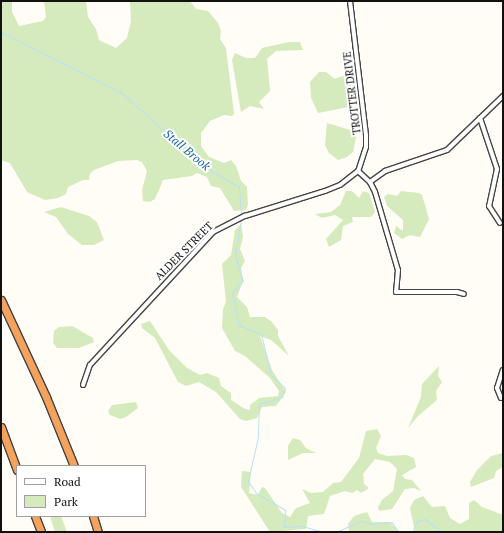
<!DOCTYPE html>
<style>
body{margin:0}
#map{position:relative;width:504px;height:533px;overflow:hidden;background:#fffdf5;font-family:"PT Serif",serif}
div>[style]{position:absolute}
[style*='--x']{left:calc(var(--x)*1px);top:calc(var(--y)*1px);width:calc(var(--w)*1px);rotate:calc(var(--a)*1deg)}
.green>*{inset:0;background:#d5ebbd}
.stream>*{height:1px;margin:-0.5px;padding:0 0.5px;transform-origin:0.5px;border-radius:0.5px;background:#b9e0f7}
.roads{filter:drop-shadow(1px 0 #444) drop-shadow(-1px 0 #444) drop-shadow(0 1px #444) drop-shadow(0 -1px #444)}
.street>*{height:4px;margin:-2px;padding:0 2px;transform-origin:2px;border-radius:2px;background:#fff}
.highway>*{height:7px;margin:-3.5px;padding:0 3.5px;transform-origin:3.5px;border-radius:3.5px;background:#f5a25d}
span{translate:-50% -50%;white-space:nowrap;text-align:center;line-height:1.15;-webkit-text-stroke:4px #fff;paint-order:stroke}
.street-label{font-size:11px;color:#111}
.water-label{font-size:12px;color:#1768a6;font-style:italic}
.frame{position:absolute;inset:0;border:2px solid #111;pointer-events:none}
.legend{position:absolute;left:16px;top:465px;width:130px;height:52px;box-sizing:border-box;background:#fff;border:1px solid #a0a0a0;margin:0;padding:5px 7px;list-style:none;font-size:12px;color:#111}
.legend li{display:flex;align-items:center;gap:8px;height:20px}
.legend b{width:20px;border:1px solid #a0a0a0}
</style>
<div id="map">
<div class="green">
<div style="clip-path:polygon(1px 1px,12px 1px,12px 12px,19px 26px,43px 21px,46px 17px,44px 1px,86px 1px,88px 17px,96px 29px,99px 40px,116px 48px,127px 38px,131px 21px,130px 1px,190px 1px,196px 9px,208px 11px,218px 23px,221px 31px,220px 39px,226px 48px,234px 114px,232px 116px,224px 115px,210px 121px,201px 133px,201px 146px,209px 157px,224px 163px,231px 160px,236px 166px,241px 181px,247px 187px,248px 205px,246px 210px,234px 211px,220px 188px,211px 186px,207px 177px,197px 173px,192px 176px,163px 180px,155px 199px,150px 202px,143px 201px,142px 190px,147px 171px,142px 162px,137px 160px,118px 161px,94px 170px,90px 174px,89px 180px,83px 180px,68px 187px,66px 194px,58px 198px,45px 200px,27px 192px,10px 163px,1px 160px)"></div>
<div style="clip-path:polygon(289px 42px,300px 42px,303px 50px,276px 51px,267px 59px,270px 91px,259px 102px,264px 109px,250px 106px,241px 112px,232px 60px,235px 53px,246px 58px,255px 58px,262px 48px)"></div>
<div style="clip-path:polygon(319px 72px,326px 72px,335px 79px,345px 75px,349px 76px,354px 103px,349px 107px,318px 113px,311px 98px,310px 82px)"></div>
<div style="clip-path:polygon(327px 123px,357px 132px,353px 152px,347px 157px,338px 160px,329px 153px,325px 145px)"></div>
<div style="clip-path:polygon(346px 191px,352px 191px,359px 198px,363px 191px,369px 193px,375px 212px,371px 217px,352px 217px,353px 222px,343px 226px,341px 240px,329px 247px,326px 239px,343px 220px,335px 215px,322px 218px,315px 214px,331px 212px,340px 205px)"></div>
<div style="clip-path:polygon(401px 191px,419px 193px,422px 195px,429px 219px,420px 237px,410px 235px,402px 239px,394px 233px,396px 226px,403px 231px,403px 220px,387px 206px,384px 197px,388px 194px,397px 196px)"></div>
<div style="clip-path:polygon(61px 207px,89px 216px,97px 222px,104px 240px,94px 245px,82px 245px,68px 234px,56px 217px,44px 212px)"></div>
<div style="clip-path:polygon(241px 224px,243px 237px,240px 249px,245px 261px,241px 268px,243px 281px,237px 297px,247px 307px,250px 317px,265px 317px,272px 322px,278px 330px,278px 336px,289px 356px,271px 340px,260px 336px,272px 370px,286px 392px,276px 406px,262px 407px,257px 418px,246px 421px,240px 419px,216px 392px,199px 382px,186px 386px,178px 382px,155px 338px,142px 328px,141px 324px,150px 321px,169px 350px,187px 368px,200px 375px,207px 373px,219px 378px,221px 386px,231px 393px,231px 400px,245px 409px,250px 410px,250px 405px,259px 398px,278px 396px,279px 391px,270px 378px,245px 356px,235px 351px,222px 328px,223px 309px,226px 302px,222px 264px,231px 255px,235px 230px)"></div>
<div style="clip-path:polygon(72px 326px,93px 338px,94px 342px,79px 348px,57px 348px,53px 343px,54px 331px,59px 327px)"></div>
<div style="clip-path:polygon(439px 366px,438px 376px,442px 382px,436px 391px,437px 400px,418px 416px,408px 428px,421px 397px,422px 384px)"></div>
<div style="clip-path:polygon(136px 402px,138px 408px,126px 417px,120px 419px,110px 415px,108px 411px,112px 405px)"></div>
<div style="clip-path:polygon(377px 429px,381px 436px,376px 448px,378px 453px,387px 456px,406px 455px,414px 458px,416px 467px,402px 475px,405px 479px,412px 480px,421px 491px,414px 488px,405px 489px,392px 509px,379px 511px,378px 507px,382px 500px,393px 491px,397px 469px,390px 462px,375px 459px,363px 474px,364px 484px,369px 488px,361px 493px,357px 490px,352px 493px,345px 491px,330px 496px,324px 514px,308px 516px,306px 529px,270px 532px,241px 487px,242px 471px,251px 472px,249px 493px,258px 495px,262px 487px,265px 488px,282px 513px,290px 517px,296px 508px,310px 503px,302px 489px,311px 493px,323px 492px,333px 483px,341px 482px,359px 458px,366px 431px)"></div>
<div style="clip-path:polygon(293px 438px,300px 440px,306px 448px,316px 453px,303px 453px,288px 460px,288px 446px)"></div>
<div style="clip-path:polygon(503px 453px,503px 467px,496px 471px,494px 478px,471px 487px,470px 482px,477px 470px,491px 456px)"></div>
<div style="clip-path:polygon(423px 496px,432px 507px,445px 506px,450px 518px,460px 524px,469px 519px,469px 503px,474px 500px,482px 507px,503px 515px,503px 532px,415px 532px,410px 508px,414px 500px)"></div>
<div style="clip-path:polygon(367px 512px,372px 522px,390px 522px,400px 532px,349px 532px,348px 524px,354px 516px)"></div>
<div style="clip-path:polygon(50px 516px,61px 516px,67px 532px,55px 532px)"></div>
</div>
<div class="stream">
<div style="--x:1;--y:32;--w:136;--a:26.8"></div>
<div style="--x:122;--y:93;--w:108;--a:42"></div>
<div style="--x:202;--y:165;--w:43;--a:30.7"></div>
<div style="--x:239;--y:187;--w:29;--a:86"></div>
<div style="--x:241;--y:219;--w:37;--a:99"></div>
<div style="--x:235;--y:256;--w:26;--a:72"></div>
<div style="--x:243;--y:281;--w:16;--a:133"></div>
<div style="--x:232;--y:293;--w:33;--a:78"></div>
<div style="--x:239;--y:325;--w:24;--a:22"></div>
<div style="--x:261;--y:334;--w:42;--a:76.3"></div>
<div style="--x:271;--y:375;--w:19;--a:43"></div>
<div style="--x:285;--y:388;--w:9;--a:108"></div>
<div style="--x:282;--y:397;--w:24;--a:163"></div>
<div style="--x:259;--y:404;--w:33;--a:92"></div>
<div style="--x:258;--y:437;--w:45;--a:102.8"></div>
<div style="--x:248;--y:481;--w:14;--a:56"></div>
<div style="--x:256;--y:493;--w:34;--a:30"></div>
<div style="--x:285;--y:510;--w:17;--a:93"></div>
<div style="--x:284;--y:527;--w:18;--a:-3"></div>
<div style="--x:302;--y:526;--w:22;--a:16"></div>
<div style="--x:336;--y:532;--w:27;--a:-24"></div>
<div style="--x:361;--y:521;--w:9;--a:18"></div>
<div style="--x:370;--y:524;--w:22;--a:-5"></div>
<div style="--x:392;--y:522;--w:12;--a:59"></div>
<div style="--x:412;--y:532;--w:12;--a:-66"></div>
<div style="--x:417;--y:521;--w:8;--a:-14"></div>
<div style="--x:425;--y:519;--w:21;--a:39"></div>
</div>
<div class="roads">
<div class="street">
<div style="--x:350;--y:1;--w:136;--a:83.2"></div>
<div style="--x:366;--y:136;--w:11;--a:90"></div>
<div style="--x:366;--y:147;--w:25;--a:108"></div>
<div style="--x:358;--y:171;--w:16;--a:43"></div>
<div style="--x:370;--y:182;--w:11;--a:63"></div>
<div style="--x:375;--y:192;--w:81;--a:73.6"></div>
<div style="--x:398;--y:270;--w:22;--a:95"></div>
<div style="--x:396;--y:292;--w:61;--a:0"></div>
<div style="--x:457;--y:292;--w:7;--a:16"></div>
<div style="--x:480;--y:118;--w:54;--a:71.6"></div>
<div style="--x:497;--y:169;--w:38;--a:102"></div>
<div style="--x:489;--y:206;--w:20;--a:57"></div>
<div style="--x:370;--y:182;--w:19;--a:-36"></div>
<div style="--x:385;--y:171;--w:65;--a:-18.7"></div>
<div style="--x:447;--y:150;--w:78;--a:-44"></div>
<div style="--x:83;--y:385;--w:21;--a:-71"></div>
<div style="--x:90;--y:365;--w:181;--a:-47.2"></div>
<div style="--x:213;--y:232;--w:36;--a:-27"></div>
<div style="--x:245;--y:216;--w:84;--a:-17.4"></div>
<div style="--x:325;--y:191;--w:16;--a:-22"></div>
<div style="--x:340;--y:185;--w:23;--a:-38"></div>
<div style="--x:501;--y:398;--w:11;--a:-112"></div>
<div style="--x:497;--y:388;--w:19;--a:-72"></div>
</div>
<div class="highway">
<div style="--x:1;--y:300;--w:107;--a:65.1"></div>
<div style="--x:46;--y:397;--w:74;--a:67.9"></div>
<div style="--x:1;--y:427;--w:46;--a:69.6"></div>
<div style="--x:35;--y:516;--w:17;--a:69"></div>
<div style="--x:93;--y:516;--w:17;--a:73"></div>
</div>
</div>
<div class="street-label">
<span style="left:352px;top:93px;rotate:-97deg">TROTTER DRIVE</span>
<span style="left:184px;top:251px;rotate:-45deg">ALDER STREET</span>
</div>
<div class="water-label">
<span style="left:187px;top:150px;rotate:40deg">Stall Brook</span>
</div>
<div class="frame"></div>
<ul class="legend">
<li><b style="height:5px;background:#fff"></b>Road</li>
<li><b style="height:11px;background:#d5ebbd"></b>Park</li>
</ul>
</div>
